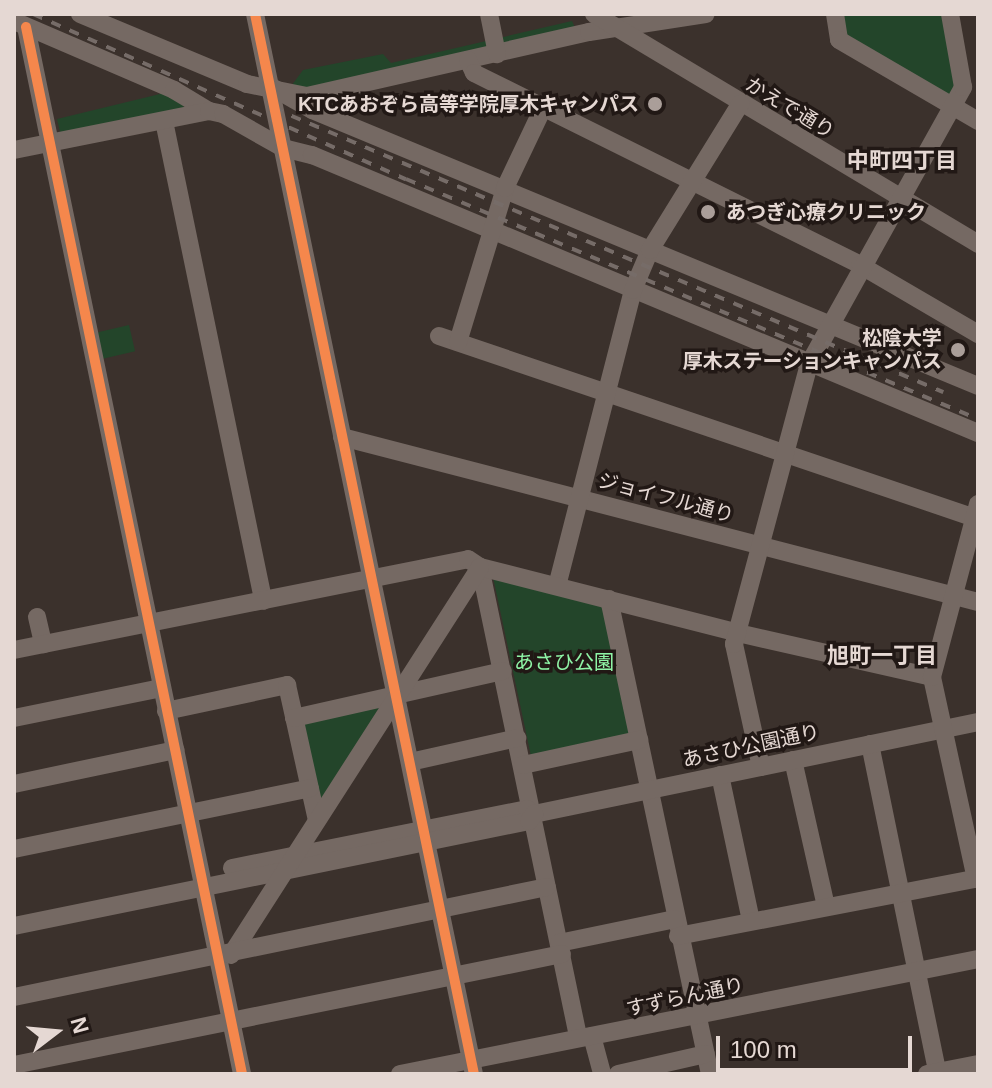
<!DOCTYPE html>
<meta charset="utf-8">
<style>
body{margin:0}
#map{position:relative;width:992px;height:1088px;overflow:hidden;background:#3b312c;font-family:Arial,"Noto Sans JP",sans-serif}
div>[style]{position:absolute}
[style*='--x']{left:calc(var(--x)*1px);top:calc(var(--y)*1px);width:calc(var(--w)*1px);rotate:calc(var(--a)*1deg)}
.green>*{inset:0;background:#23452a;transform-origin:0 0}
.minor>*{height:18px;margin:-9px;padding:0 9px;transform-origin:9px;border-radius:9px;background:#756963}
.rail>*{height:4px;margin-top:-2px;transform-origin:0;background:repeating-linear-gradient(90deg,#766c68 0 10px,transparent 0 20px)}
.cycleway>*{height:10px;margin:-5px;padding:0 5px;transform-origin:5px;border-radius:5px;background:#f5874c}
.dots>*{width:22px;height:22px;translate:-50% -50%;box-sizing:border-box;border:4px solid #211815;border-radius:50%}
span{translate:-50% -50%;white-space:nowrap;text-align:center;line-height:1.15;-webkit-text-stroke:7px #211815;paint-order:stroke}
.poi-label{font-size:20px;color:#e5d8d3;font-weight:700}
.right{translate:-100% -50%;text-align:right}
.left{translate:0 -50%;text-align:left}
.street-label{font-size:20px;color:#e5d8d3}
.park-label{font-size:20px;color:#8ff4a6}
.neighbourhood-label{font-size:22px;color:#e5d8d3;font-weight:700}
.frame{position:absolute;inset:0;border:16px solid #e5d8d3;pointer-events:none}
.north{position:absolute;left:16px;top:992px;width:80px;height:80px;-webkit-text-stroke:6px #211815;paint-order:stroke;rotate:74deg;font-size:22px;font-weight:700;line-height:32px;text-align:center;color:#e5d8d3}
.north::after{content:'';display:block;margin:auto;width:28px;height:36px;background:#e5d8d3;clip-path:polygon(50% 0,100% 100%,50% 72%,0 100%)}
.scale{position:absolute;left:716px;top:1036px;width:196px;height:36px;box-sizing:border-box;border:4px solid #e5d8d3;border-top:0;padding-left:10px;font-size:24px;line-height:28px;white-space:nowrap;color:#e5d8d3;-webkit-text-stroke:6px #211815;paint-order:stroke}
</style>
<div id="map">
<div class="green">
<div style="clip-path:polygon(840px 14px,944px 14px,960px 85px,951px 97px,844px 34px)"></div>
<div style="clip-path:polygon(572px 21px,578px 34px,302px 93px,289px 89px,303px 70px,383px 54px,391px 63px)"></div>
<div style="clip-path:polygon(164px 93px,182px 102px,186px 113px,62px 140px,57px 119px)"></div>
<div style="left:129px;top:325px;width:27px;height:33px;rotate:77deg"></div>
<div style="clip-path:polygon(493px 577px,603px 605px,632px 736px,531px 756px)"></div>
<div style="clip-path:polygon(383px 701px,320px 810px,302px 720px)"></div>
</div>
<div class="minor">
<div style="--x:80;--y:14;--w:181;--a:22.7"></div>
<div style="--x:247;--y:84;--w:61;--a:11.3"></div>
<div style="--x:307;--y:96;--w:289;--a:-12.8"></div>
<div style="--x:589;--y:32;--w:118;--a:-8.7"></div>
<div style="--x:255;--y:14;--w:1082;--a:78.33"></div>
<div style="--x:489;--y:14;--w:41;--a:78.7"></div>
<div style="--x:594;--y:14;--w:448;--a:30.9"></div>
<div style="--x:835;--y:14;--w:26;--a:81"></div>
<div style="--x:839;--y:40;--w:161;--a:30.2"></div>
<div style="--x:14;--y:21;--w:174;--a:23.3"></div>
<div style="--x:174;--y:90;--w:41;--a:31"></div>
<div style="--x:26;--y:27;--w:1069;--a:78.34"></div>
<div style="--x:468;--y:60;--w:14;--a:65"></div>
<div style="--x:474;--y:73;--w:431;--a:26.4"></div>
<div style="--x:860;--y:265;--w:137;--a:30.3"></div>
<div style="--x:270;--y:86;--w:48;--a:29.7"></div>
<div style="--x:312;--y:110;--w:721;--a:22.51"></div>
<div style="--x:164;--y:121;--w:490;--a:78.3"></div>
<div style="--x:14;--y:150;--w:199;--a:-11.3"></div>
<div style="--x:209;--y:111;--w:14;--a:12"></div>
<div style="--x:223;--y:114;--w:69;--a:29.5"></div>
<div style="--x:283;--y:148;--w:30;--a:14"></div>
<div style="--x:312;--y:155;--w:722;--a:22.66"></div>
<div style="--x:439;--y:336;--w:569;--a:18.75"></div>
<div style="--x:458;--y:342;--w:161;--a:-73"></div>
<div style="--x:505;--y:188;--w:91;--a:-64.6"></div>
<div style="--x:342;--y:437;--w:657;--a:14.54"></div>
<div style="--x:480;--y:567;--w:481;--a:78.2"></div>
<div style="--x:557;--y:586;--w:306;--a:-75.6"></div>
<div style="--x:633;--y:290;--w:43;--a:-67"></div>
<div style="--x:650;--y:250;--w:172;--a:-58.3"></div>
<div style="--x:609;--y:599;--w:486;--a:78"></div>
<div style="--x:37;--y:617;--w:28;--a:77"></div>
<div style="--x:14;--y:650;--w:463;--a:-11.3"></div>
<div style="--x:468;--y:559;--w:14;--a:34"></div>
<div style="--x:480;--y:567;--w:266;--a:14.3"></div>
<div style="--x:738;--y:633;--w:199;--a:12.8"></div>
<div style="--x:166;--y:711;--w:124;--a:-12.1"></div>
<div style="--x:287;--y:685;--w:138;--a:77.5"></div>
<div style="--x:14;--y:718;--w:151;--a:-11.5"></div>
<div style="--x:294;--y:718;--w:214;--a:-12.7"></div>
<div style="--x:870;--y:744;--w:337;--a:78.4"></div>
<div style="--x:793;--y:760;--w:150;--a:77.3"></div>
<div style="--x:410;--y:762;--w:110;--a:-12.6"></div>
<div style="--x:523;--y:765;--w:119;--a:-12.2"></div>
<div style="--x:761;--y:767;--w:126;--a:-102.4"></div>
<div style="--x:734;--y:644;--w:290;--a:-75"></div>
<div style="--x:809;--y:364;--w:317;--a:-60.9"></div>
<div style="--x:963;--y:87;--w:74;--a:-100.1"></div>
<div style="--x:720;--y:775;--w:149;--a:78"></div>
<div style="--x:14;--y:784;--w:165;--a:-11.9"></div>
<div style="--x:534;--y:814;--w:453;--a:-11.7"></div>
<div style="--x:14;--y:849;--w:302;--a:-11.6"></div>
<div style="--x:232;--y:868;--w:301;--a:-11.3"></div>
<div style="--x:527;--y:809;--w:9;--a:36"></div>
<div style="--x:976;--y:879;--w:207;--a:-102.3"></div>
<div style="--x:932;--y:677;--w:179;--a:-75.1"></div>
<div style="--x:14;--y:926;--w:526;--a:-11.52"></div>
<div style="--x:529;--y:821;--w:9;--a:-54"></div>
<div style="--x:678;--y:936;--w:306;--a:-10.9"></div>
<div style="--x:559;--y:943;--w:118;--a:-11.7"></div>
<div style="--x:231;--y:955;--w:461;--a:-57.3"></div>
<div style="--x:14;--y:997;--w:544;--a:-11.66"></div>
<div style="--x:592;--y:1036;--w:39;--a:75"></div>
<div style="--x:14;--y:1065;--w:559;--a:-11.45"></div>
<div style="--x:400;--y:1074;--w:589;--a:-11.25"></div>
<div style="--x:618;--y:1074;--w:90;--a:-12.8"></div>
<div style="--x:927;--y:1074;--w:52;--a:-11.1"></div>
</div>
<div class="rail">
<div style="--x:33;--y:14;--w:408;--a:23.9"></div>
<div style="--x:406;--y:179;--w:620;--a:22.76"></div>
<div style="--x:273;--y:108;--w:728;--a:22.97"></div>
</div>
<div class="cycleway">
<div style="--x:255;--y:14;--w:1082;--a:78.33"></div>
<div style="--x:26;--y:27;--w:1069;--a:78.34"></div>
</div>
<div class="dots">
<div style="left:655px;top:104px;background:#aa9e99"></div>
<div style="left:708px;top:212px;background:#aa9e99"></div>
<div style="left:958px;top:350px;background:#aa9e99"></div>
</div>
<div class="poi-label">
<span class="right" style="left:639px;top:104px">KTCあおぞら高等学院厚木キャンパス</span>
<span class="left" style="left:726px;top:212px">あつぎ心療クリニック</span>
<span class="right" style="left:942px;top:350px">松陰大学<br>厚木ステーションキャンパス</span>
</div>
<div class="street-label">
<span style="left:790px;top:108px;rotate:31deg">かえで通り</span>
<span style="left:666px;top:498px;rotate:15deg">ジョイフル通り</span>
<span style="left:751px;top:746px;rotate:-12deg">あさひ公園通り</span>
<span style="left:685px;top:997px;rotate:-12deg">すずらん通り</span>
</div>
<div class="park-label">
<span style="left:564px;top:662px">あさひ公園</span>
</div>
<div class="neighbourhood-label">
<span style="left:902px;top:161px">中町四丁目</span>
<span style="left:882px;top:656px">旭町一丁目</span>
</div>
<div class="frame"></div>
<div class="north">N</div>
<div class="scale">100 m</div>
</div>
